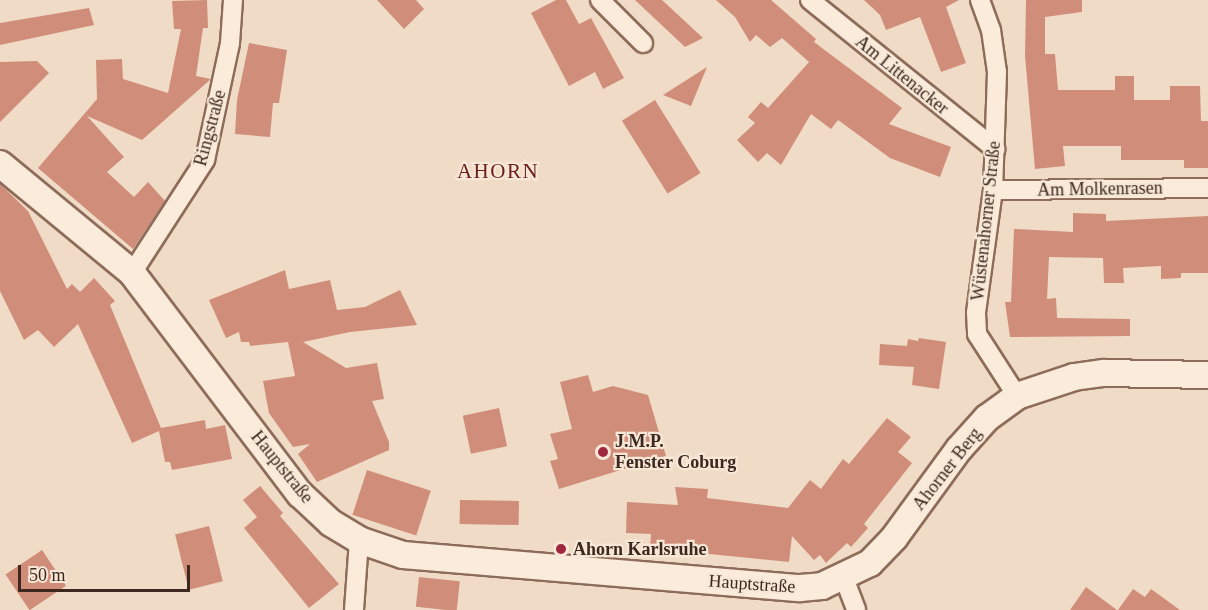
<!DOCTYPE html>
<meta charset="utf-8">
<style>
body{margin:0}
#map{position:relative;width:1208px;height:610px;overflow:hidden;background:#f0dcc6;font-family:Georgia,serif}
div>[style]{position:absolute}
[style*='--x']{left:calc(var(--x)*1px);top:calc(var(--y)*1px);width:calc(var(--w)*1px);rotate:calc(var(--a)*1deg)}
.building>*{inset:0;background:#d08e7a;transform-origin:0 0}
.roads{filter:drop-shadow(2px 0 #8d6c5a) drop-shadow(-2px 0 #8d6c5a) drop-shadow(0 2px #8d6c5a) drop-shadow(0 -2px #8d6c5a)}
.street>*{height:18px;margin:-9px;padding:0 9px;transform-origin:9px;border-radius:9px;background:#faebda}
.secondary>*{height:26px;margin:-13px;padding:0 13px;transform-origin:13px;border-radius:13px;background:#faebda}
.dots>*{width:16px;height:16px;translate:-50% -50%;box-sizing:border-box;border:3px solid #f7e7d6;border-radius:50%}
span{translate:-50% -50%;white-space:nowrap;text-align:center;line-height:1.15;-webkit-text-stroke:4.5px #f7e7d6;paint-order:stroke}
.street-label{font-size:18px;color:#3c281f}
.poi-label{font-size:18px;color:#3c281f;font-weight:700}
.left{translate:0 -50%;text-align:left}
.quarter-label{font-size:21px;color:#6b1e1c;letter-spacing:1.5px}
.scale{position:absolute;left:18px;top:565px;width:172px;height:27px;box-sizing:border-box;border:3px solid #3c281f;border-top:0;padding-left:8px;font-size:18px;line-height:21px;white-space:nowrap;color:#3c281f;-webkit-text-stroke:4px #f7e7d6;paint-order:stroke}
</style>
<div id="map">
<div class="building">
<div style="clip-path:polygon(207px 0,208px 28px,203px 28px,196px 76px,211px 79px,142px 140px,87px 116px,124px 157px,107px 172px,134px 197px,148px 182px,165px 201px,133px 249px,38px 168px,97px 99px,96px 60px,122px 59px,123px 79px,168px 93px,181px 29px,174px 29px,172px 1px)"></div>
<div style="clip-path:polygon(377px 0,416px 0,424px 9px,404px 29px)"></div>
<div style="clip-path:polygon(556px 0,566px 0,579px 24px,591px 18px,624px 78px,603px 89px,595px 72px,569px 86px,531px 13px)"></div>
<div style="clip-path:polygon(635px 0,662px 0,703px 38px,685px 47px)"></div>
<div style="clip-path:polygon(716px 0,771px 0,816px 39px,814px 42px,902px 108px,889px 124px,951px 147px,940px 177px,890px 158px,838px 120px,831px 129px,811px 114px,781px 165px,767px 153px,758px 162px,737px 140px,755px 123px,748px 117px,761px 102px,768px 108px,809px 62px,782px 38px,770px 47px,756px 35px,750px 42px,735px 17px)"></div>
<div style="clip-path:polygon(864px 0,959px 0,946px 7px,966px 63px,941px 72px,920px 17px,886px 30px,880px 15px)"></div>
<div style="clip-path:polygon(1026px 0,1082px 0,1082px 12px,1045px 17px,1045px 54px,1055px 54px,1058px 90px,1115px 90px,1115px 76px,1134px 76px,1134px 100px,1170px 100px,1170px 86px,1200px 86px,1201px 121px,1208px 121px,1208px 168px,1184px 168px,1184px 160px,1121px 160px,1121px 146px,1063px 146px,1065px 166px,1035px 169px,1025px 56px)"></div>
<div style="clip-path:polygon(89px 8px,94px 25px,0 45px,0 23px)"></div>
<div style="clip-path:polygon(249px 43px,287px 50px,279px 103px,273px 103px,270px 137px,235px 134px,237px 100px)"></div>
<div style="clip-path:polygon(37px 61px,49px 73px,0 122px,0 62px)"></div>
<div style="clip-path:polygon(707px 67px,691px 106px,663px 95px)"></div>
<div style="left:655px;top:100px;width:86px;height:39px;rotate:58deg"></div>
<div style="clip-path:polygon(0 184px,28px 211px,67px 289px,72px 284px,80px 292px,94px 278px,115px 301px,110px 305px,161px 428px,205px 420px,206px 429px,225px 425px,232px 459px,172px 470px,170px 462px,165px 462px,159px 431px,132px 443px,78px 324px,54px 347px,38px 330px,24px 340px,0 291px)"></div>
<div style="clip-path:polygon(1073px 213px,1106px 214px,1106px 221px,1208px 216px,1208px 273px,1181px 273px,1181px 278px,1161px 279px,1161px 266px,1123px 268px,1124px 283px,1104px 283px,1103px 258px,1049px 257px,1047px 299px,1056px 298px,1057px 318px,1130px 319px,1130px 336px,1010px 337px,1005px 302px,1011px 302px,1014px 229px,1073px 232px)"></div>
<div style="clip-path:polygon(285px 270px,289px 289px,330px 280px,337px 310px,365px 307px,400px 290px,417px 325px,350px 332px,303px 342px,346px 368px,377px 363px,384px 399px,372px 401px,389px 442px,389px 450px,317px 482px,298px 454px,310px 444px,293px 447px,269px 413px,263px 381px,295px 376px,288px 342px,250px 346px,249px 342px,241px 342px,239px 332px,226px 338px,209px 300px)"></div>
<div style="clip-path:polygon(919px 338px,946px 342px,939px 389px,912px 385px,914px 367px,879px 365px,880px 344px,907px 346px,908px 339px,918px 341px)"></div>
<div style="clip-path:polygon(588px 375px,593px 392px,613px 386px,648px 395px,666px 456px,559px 489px,550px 461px,558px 459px,550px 434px,572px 429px,560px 382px)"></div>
<div style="left:499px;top:408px;width:39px;height:37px;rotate:78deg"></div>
<div style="clip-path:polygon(887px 418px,911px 437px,898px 452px,912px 463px,864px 524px,868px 528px,851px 547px,847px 543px,826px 563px,820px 555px,814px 560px,792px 536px,789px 562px,650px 548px,651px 534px,626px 533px,627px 502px,678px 505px,675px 487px,708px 489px,707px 498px,788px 508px,810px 480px,821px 489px,843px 459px,849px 464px)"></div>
<div style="left:367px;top:470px;width:67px;height:47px;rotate:18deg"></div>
<div style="clip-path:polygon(260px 486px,283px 513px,280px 516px,339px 584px,309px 608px,244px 528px,257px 517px,243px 500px)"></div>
<div style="left:460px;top:500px;width:59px;height:24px;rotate:1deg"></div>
<div style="left:209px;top:526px;width:57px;height:35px;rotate:76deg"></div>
<div style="left:42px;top:550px;width:43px;height:44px;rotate:56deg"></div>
<div style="left:419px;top:577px;width:41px;height:30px;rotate:6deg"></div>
<div style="clip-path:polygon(1086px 587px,1117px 610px,1070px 610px)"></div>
<div style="clip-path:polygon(1133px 589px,1145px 597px,1151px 589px,1180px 610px,1118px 610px)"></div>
</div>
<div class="roads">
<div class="street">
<div style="--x:600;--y:0;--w:61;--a:45"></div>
<div style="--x:810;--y:0;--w:238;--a:38.8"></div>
<div style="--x:980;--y:0;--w:32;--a:70"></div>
<div style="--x:991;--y:30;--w:42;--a:81.9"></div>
<div style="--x:997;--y:72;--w:118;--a:91.9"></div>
<div style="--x:993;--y:190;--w:124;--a:97.9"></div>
<div style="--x:976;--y:313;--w:21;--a:87"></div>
<div style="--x:977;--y:334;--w:74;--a:57.2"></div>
<div style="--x:993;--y:190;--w:215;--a:-0.5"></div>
<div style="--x:132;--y:273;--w:135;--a:-57.1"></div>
<div style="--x:205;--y:160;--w:120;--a:-77.9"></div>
<div style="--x:230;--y:43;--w:43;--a:-86"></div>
<div style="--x:844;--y:578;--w:34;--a:69"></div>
<div style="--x:354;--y:610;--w:70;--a:-85.9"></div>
</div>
<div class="secondary">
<div style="--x:0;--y:164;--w:171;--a:39.5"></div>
<div style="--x:132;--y:273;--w:278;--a:52.8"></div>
<div style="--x:300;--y:494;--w:42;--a:43.1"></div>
<div style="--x:331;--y:523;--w:33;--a:31"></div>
<div style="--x:359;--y:540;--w:46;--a:18.8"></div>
<div style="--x:403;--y:555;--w:398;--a:4.8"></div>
<div style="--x:800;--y:588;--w:22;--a:-5"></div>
<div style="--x:822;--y:586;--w:53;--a:-25.6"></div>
<div style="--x:870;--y:563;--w:35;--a:-46"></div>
<div style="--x:894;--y:538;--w:110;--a:-53.9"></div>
<div style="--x:959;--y:449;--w:42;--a:-47.9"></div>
<div style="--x:987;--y:418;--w:37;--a:-36"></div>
<div style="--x:1017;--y:396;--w:60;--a:-18.4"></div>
<div style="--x:1074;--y:377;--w:30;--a:-8"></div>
<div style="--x:1104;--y:373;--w:104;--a:1.1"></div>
</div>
</div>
<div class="dots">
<div style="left:603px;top:452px;background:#9f273e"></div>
<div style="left:561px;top:549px;background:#9f273e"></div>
</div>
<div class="street-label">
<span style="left:902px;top:75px;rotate:39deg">Am Littenacker</span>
<span style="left:210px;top:128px;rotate:-75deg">Ringstraße</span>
<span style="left:1100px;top:189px;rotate:-1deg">Am Molkenrasen</span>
<span style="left:986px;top:221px;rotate:-84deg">Wüstenahorner Straße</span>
<span style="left:282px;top:467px;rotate:51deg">Hauptstraße</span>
<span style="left:947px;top:469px;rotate:-52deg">Ahorner Berg</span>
<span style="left:752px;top:584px;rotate:4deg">Hauptstraße</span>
</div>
<div class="poi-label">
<span class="left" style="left:615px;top:452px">J.M.P.<br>Fenster Coburg</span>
<span class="left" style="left:573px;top:549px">Ahorn Karlsruhe</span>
</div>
<div class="quarter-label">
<span style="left:498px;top:171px">AHORN</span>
</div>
<div class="scale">50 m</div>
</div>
